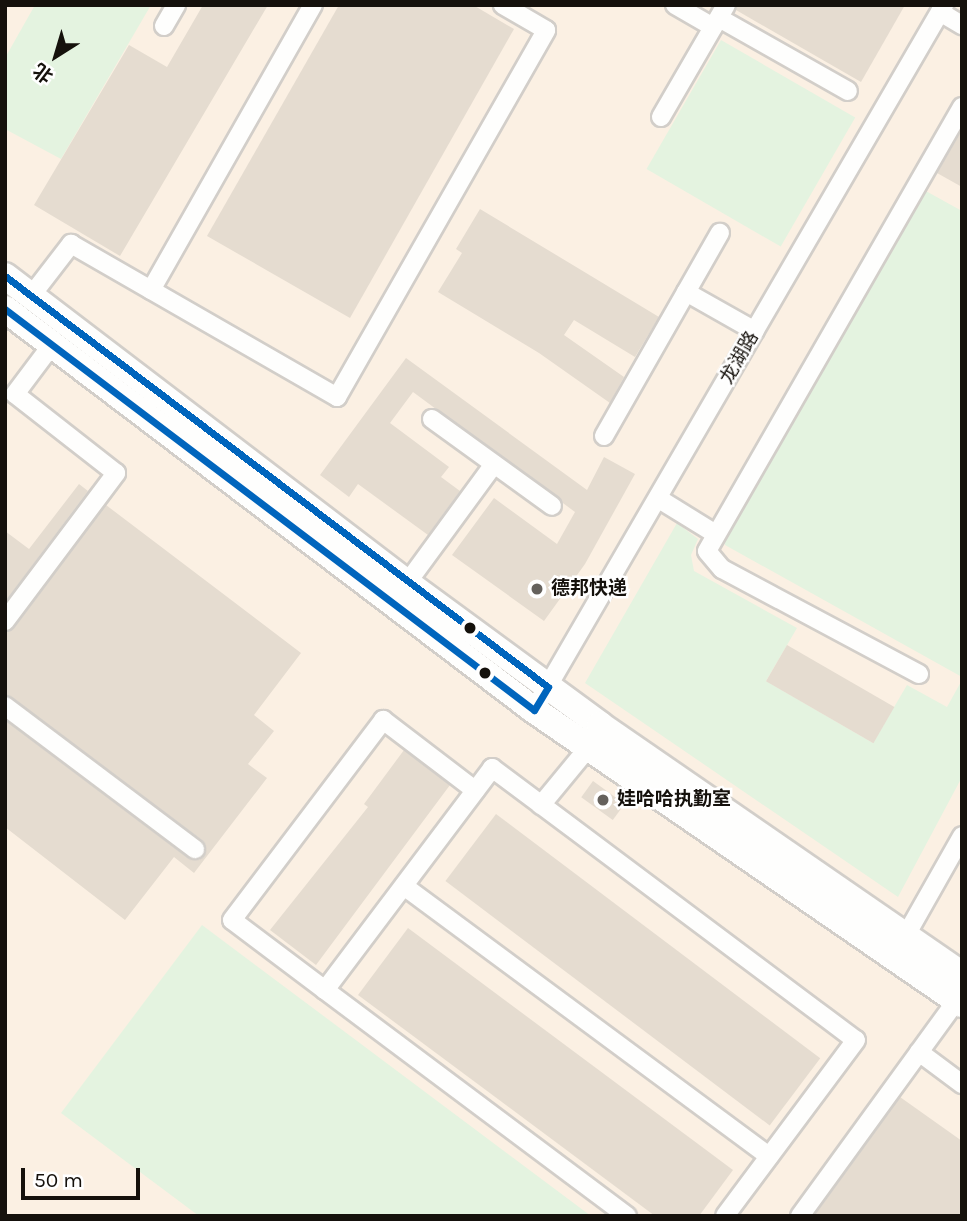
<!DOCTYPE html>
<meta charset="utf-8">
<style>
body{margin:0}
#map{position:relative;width:967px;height:1221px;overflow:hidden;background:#faf6f2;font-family:Karla,"Noto Sans SC",sans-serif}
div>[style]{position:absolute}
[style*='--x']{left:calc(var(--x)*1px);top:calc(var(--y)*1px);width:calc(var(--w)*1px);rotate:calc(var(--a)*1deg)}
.built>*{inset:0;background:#fbf0e3;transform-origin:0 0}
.green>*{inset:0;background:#e4f3e0;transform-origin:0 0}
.building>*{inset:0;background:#e5dcd0;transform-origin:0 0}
.roads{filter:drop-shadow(2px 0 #d2cec9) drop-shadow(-2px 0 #d2cec9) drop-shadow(0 2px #d2cec9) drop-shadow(0 -2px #d2cec9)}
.minor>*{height:18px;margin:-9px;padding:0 9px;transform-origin:9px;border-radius:9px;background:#fefefd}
.highway>*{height:26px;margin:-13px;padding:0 13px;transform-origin:13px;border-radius:13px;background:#fefefd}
.bus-1>*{height:7px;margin:-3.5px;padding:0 3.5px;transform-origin:3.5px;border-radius:3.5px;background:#0065bd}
.dots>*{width:19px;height:19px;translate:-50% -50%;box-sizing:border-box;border:4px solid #fff;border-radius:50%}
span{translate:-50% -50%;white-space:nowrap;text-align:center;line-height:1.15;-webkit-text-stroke:5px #fff;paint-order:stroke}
.street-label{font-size:19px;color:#15110c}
.poi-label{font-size:19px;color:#15110c;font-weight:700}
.left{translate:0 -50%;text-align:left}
.frame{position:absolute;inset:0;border:7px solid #15110c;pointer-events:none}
.north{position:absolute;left:21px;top:21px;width:70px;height:70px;-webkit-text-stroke:5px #fff;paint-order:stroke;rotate:217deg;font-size:19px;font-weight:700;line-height:28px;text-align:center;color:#15110c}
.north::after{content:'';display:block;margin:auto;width:24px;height:32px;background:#15110c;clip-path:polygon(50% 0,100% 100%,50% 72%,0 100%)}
.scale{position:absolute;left:21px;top:1168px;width:119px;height:32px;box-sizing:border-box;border:4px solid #15110c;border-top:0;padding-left:9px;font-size:21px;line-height:24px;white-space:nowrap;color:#15110c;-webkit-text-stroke:5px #fff;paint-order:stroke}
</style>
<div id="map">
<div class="built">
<div style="left:5px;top:5px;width:957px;height:1211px"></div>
</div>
<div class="green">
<div style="clip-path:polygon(35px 5px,151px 5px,61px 159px,5px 129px,5px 58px)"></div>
<div style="left:721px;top:40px;width:155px;height:149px;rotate:30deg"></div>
<div style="clip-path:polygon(924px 190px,962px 211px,962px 677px,725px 545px,724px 538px)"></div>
<div style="clip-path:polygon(677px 523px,698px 539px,691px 555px,694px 571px,797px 628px,766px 681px,873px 743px,907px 685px,947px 707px,962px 680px,962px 777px,898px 897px,585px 683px)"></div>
<div style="clip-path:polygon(202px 925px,591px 1216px,199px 1216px,61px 1113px)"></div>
</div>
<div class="building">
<div style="clip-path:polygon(203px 5px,268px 5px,120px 256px,34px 205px,129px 45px,167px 67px)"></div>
<div style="clip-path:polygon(339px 5px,473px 5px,514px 29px,350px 318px,207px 236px)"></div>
<div style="clip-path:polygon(737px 5px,905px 5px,861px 82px,736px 10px)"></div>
<div style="clip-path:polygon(962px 130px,962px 187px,937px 173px)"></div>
<div style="clip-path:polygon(480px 209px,659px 317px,635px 357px,574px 320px,564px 335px,624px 377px,610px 403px,539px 353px,438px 292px,462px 253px,456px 249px)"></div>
<div style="clip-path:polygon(406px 358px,587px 490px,604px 457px,635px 474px,585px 564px,544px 621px,452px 555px,494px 498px,557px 544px,575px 512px,413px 392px,390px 423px,449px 467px,441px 477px,460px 491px,428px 535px,358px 484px,349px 497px,320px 475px)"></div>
<div style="clip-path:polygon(79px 484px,88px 491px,5px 602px,5px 531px,29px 549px)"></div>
<div style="clip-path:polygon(106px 505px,301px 653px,254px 715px,274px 731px,248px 764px,267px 778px,194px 873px,174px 857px,125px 920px,5px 827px,5px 720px,188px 858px,199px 860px,206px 851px,202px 840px,5px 695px,5px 632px,14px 628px)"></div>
<div style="left:787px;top:645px;width:124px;height:42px;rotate:30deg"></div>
<div style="clip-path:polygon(404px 750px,450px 785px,316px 965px,270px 930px,368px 807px,364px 804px)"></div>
<div style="left:593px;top:781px;width:39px;height:20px;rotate:36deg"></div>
<div style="left:496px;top:814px;width:406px;height:84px;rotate:37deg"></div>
<div style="clip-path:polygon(408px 928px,733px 1170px,699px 1216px,655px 1216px,358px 995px)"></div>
<div style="clip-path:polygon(900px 1097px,962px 1141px,962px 1216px,814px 1216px)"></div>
</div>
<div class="roads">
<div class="minor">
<div style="--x:675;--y:5;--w:44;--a:30.1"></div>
<div style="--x:940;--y:12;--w:26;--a:31"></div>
<div style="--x:719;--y:18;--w:148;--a:29.5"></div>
<div style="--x:164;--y:26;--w:24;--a:-60"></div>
<div style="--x:661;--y:117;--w:129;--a:-59.9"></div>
<div style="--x:151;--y:290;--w:328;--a:-60.4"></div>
<div style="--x:686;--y:292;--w:79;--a:29.5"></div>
<div style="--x:31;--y:296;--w:66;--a:-52.4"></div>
<div style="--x:71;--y:244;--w:307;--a:29.9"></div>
<div style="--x:337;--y:397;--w:422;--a:-60.3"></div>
<div style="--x:546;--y:30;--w:50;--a:-149.8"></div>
<div style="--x:432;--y:419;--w:148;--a:35.9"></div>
<div style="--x:604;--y:436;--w:234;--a:-60.3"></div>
<div style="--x:659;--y:499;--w:65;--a:31.7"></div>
<div style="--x:407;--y:583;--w:147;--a:-53.8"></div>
<div style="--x:5;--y:621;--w:185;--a:-53.1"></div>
<div style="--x:116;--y:473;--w:128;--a:-142"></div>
<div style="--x:15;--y:394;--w:60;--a:-53.1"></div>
<div style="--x:919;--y:674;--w:223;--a:-151.9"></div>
<div style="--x:722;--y:569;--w:23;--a:-130"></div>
<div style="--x:707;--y:551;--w:512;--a:-60.13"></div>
<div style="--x:5;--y:706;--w:238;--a:37"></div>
<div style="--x:534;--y:710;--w:816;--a:-59.82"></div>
<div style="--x:541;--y:805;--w:74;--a:-50.5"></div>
<div style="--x:404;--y:886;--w:454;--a:36.5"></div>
<div style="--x:901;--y:944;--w:124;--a:-60.5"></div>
<div style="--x:325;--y:990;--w:116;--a:-143"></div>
<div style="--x:232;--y:920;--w:251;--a:-52.9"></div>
<div style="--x:383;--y:720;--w:116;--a:37.3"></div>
<div style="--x:919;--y:1052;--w:54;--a:36.7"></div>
<div style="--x:627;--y:1216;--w:377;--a:-143.2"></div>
<div style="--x:325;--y:990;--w:278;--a:-53"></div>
<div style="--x:492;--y:768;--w:454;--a:36.8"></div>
<div style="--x:856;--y:1040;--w:219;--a:126.7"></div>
<div style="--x:800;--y:1216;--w:267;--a:-54"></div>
</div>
<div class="highway">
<div style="--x:5;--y:276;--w:506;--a:37.37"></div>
<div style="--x:407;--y:583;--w:240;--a:36.3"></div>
<div style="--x:600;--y:725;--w:440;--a:34.6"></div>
<div style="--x:5;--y:309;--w:664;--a:37.16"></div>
<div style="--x:534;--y:710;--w:519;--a:34.49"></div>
</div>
</div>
<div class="bus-1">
<div style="--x:5;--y:276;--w:681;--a:37.12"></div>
<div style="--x:548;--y:687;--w:27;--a:121"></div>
<div style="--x:534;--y:710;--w:664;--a:-142.84"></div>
</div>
<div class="dots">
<div style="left:537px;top:589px;background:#65615c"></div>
<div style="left:470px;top:628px;background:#15110c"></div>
<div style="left:485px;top:673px;background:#15110c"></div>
<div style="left:603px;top:800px;background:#65615c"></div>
</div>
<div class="street-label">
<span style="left:740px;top:358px;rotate:-60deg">龙湖路</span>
</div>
<div class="poi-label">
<span class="left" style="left:551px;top:589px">德邦快递</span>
<span class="left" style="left:617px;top:800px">娃哈哈执勤室</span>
</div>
<div class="frame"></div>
<div class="north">北</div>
<div class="scale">50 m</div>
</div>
